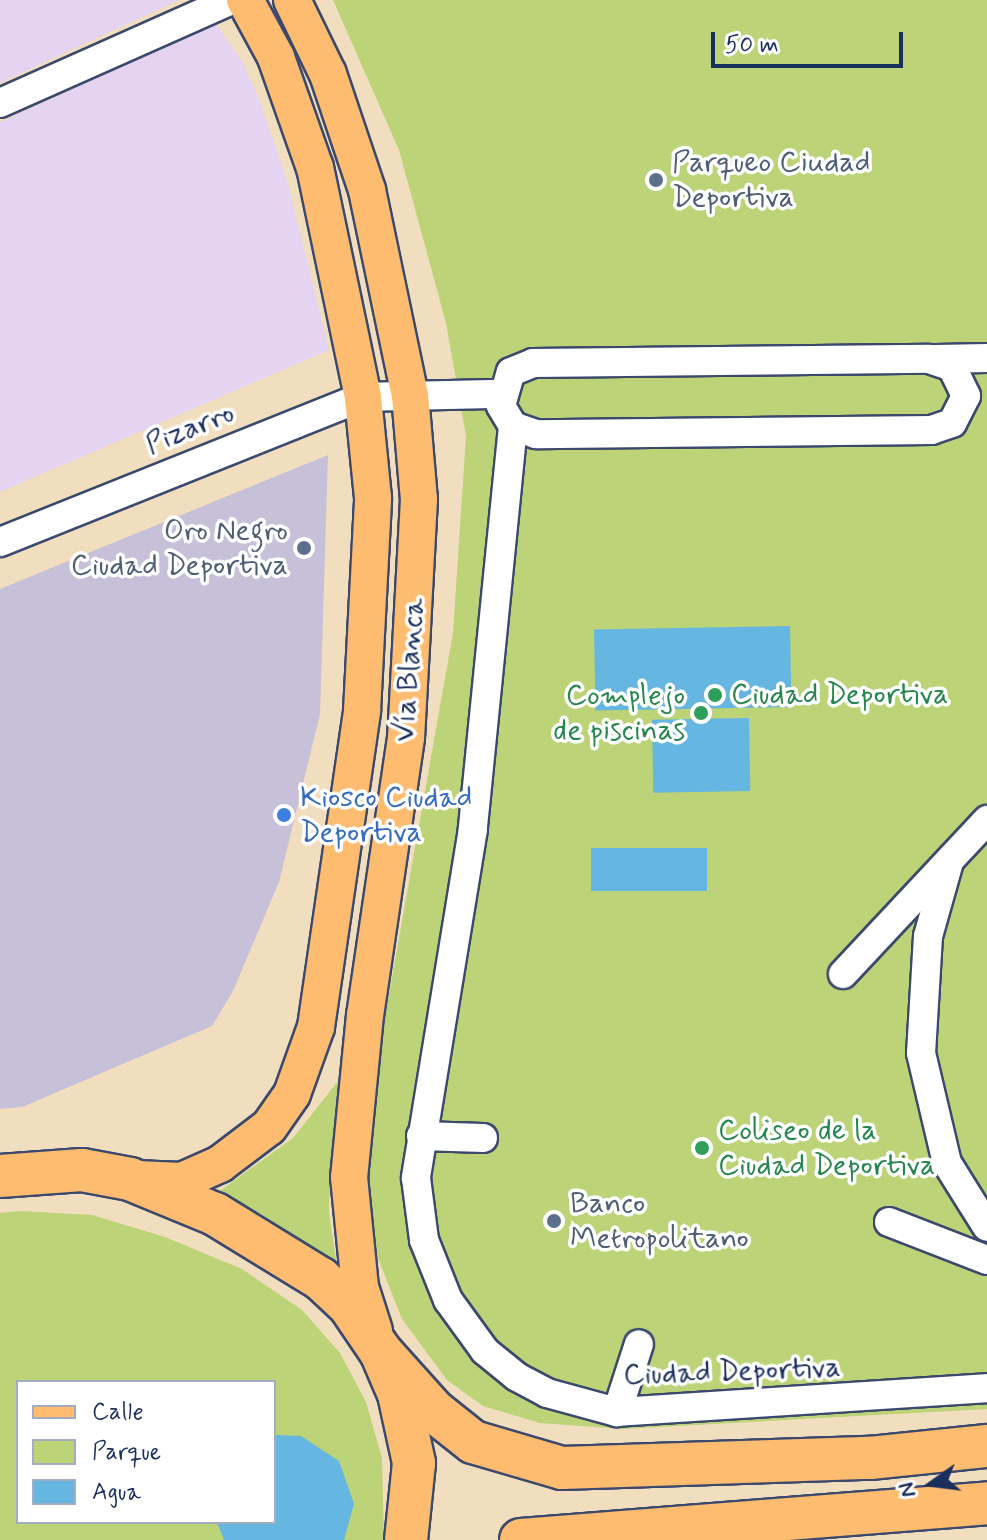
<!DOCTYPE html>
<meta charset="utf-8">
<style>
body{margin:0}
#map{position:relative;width:987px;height:1540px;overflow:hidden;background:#f1debf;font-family:Mynerve,sans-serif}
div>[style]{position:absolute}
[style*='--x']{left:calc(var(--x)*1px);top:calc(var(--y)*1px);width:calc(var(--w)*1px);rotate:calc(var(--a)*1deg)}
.built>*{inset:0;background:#e4d3f1}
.industrial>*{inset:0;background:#c6c0d9}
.green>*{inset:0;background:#bcd377}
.water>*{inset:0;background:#65b6e0;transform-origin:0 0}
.roads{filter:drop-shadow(2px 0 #3b496d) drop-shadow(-2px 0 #3b496d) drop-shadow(0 2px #3b496d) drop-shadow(0 -2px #3b496d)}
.minor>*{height:28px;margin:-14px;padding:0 14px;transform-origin:14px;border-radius:14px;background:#fff}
.major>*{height:36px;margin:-18px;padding:0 18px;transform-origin:18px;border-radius:18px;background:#fdbc70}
.highway>*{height:42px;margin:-21px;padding:0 21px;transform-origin:21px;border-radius:21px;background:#fdbc70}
.dots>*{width:22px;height:22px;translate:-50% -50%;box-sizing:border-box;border:4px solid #fff;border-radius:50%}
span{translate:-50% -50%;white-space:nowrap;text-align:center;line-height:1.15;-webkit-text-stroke:7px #fff;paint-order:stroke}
.service-label{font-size:30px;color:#4e5e75}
.left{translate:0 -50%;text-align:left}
.right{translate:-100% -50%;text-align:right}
.street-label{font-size:30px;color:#1b2f5e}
.leisure-label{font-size:30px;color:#27864d}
.shop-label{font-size:30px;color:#366cbe}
.legend{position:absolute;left:16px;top:1380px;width:260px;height:144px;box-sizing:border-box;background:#fff;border:2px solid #a4acbf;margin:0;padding:10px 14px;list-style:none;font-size:24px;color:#1b2f5e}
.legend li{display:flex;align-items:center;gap:16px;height:40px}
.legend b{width:40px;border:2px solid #a4acbf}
.north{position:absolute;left:891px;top:1444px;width:80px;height:80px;-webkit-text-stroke:6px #fff;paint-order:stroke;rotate:256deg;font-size:22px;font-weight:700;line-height:32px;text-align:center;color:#1b2f5e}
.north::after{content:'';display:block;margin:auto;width:28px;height:36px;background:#1b2f5e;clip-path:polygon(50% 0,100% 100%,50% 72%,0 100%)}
.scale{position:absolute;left:711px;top:32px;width:192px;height:36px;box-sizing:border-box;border:4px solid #1b2f5e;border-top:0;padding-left:10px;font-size:24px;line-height:28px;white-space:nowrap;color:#1b2f5e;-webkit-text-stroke:6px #fff;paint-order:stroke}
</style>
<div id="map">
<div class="built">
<div style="clip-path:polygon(0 0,179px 0,0 83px)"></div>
<div style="clip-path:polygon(216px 24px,241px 59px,259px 99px,287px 180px,329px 350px,0 492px,0 122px)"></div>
</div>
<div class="industrial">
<div style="clip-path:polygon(328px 455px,320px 714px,279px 882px,233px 991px,212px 1026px,22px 1107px,0 1109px,0 589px)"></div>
</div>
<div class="green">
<div style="clip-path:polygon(333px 0,987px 0,987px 1409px,623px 1429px,540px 1423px,483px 1406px,447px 1380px,402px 1319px,374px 1248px,367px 1157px,373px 1085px,453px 633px,466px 436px,446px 323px,399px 150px)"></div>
<div style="clip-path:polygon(346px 1071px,330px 1171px,329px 1213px,337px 1266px,261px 1214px,217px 1193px,293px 1138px)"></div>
<div style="clip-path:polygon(evenodd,18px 1211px,92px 1215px,165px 1237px,242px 1269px,302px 1310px,340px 1353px,366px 1402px,382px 1458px,384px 1540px,0 1540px,0 1213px,18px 1211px,18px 1382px,274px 1382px,274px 1522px,18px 1522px,18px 1382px)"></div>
</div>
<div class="water">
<div style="left:790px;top:626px;width:81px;height:196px;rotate:89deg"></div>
<div style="left:749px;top:718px;width:73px;height:97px;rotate:89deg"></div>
<div style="left:707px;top:848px;width:43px;height:116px;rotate:90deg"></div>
<div style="clip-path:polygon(274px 1435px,301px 1436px,339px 1461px,354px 1504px,344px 1540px,224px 1540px,217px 1522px,274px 1522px)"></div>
</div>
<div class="roads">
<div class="minor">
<div style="--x:0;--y:103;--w:253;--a:-24"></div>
<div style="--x:929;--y:359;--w:24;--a:19"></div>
<div style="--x:952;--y:367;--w:32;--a:64"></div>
<div style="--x:966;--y:396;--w:30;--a:117"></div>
<div style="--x:952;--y:423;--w:21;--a:161"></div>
<div style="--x:932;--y:430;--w:396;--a:179.4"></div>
<div style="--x:536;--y:434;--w:24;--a:-161"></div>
<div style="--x:513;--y:426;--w:23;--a:-121"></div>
<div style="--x:501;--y:406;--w:35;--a:-74"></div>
<div style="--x:511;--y:372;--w:24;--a:-22"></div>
<div style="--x:533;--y:363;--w:396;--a:-0.6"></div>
<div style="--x:936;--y:359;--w:51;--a:-1.1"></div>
<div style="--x:513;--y:426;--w:405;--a:95.7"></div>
<div style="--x:473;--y:829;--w:354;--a:99.3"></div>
<div style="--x:416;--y:1178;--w:63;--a:82.6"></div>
<div style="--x:424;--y:1240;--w:65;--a:68.2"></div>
<div style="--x:448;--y:1300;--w:63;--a:54"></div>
<div style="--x:485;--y:1351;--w:41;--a:39.1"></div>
<div style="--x:517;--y:1377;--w:34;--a:28"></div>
<div style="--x:547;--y:1393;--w:73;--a:15.2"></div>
<div style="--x:617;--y:1412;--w:371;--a:-3.7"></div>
<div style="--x:0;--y:542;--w:391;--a:-21.8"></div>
<div style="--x:363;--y:397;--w:137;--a:-1.3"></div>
<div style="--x:949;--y:862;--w:77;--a:105.8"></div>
<div style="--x:928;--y:936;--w:117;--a:93.4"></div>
<div style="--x:921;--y:1053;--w:113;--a:76.7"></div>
<div style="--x:947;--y:1163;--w:75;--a:58"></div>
<div style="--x:843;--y:974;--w:211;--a:-46.9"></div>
<div style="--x:421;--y:1136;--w:62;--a:1.8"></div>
<div style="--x:889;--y:1222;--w:105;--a:21.2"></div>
<div style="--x:617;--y:1412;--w:71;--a:-72.1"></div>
</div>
<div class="major">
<div style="--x:292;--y:0;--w:82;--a:64.1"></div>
<div style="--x:328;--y:74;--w:122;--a:71.4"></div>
<div style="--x:367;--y:190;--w:209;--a:78.2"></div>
<div style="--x:410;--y:395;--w:104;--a:85.1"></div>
<div style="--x:419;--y:499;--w:239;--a:93.1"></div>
<div style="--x:406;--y:738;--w:280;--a:98.4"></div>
<div style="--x:365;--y:1015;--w:163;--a:95.6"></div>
<div style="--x:349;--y:1177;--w:111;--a:84.3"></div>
<div style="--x:360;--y:1287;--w:46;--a:72.3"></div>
<div style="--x:136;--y:1179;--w:46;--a:2.5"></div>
<div style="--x:182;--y:1181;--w:42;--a:-24.1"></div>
<div style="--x:220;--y:1164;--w:61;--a:-37.1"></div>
<div style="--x:269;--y:1127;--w:40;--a:-55.1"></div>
<div style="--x:292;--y:1094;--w:71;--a:-70.3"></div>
<div style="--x:316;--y:1027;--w:319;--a:-81.7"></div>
<div style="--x:362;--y:711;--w:213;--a:-87"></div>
<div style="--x:373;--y:498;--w:101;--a:-95.7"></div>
<div style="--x:363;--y:397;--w:234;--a:-101.8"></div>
<div style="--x:315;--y:168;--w:118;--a:-109.4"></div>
<div style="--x:276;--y:57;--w:65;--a:-118.5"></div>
</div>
<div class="highway">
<div style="--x:0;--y:1176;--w:82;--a:-4.2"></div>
<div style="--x:82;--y:1170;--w:49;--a:10.6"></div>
<div style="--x:130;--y:1179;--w:92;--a:22.4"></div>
<div style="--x:215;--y:1214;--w:124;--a:31.5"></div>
<div style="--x:321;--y:1279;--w:38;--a:43"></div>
<div style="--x:349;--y:1305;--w:57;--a:55.8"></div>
<div style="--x:381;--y:1352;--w:46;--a:66.8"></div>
<div style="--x:399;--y:1394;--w:71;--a:77.7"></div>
<div style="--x:414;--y:1463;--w:77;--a:95.9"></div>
<div style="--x:381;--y:1352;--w:79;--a:48.1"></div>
<div style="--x:434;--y:1411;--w:50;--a:38.5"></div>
<div style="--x:473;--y:1442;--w:93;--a:16.3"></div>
<div style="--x:562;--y:1468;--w:308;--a:-1.9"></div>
<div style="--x:870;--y:1458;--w:118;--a:-5.9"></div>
<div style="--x:521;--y:1540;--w:467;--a:-4.5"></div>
</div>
</div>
<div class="dots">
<div style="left:656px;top:180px;background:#5c6f8a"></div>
<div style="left:304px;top:548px;background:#5c6f8a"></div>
<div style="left:715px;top:695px;background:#2e9e5b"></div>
<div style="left:701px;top:713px;background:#2e9e5b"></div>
<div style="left:284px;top:815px;background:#3f7fe0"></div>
<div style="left:702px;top:1148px;background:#2e9e5b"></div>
<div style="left:554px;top:1221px;background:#5c6f8a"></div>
</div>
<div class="service-label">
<span class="left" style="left:672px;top:180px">Parqueo Ciudad<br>Deportiva</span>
<span class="right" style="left:288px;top:548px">Oro Negro<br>Ciudad Deportiva</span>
<span class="left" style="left:570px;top:1221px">Banco<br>Metropolitano</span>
</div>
<div class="street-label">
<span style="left:190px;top:429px;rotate:-22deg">Pizarro</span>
<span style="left:410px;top:670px;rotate:-86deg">Vía Blanca</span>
<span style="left:732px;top:1372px;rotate:-2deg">Ciudad Deportiva</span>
</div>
<div class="leisure-label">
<span class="left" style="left:731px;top:695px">Ciudad Deportiva</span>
<span class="right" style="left:685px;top:713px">Complejo<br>de piscinas</span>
<span class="left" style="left:718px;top:1148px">Coliseo de la<br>Ciudad Deportiva</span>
</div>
<div class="shop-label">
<span class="left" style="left:300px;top:815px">Kiosco Ciudad<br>Deportiva</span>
</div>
<ul class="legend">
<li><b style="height:10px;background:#fdbc70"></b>Calle</li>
<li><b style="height:22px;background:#bcd377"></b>Parque</li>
<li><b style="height:22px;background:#65b6e0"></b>Agua</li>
</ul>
<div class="north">N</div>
<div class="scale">50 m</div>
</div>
